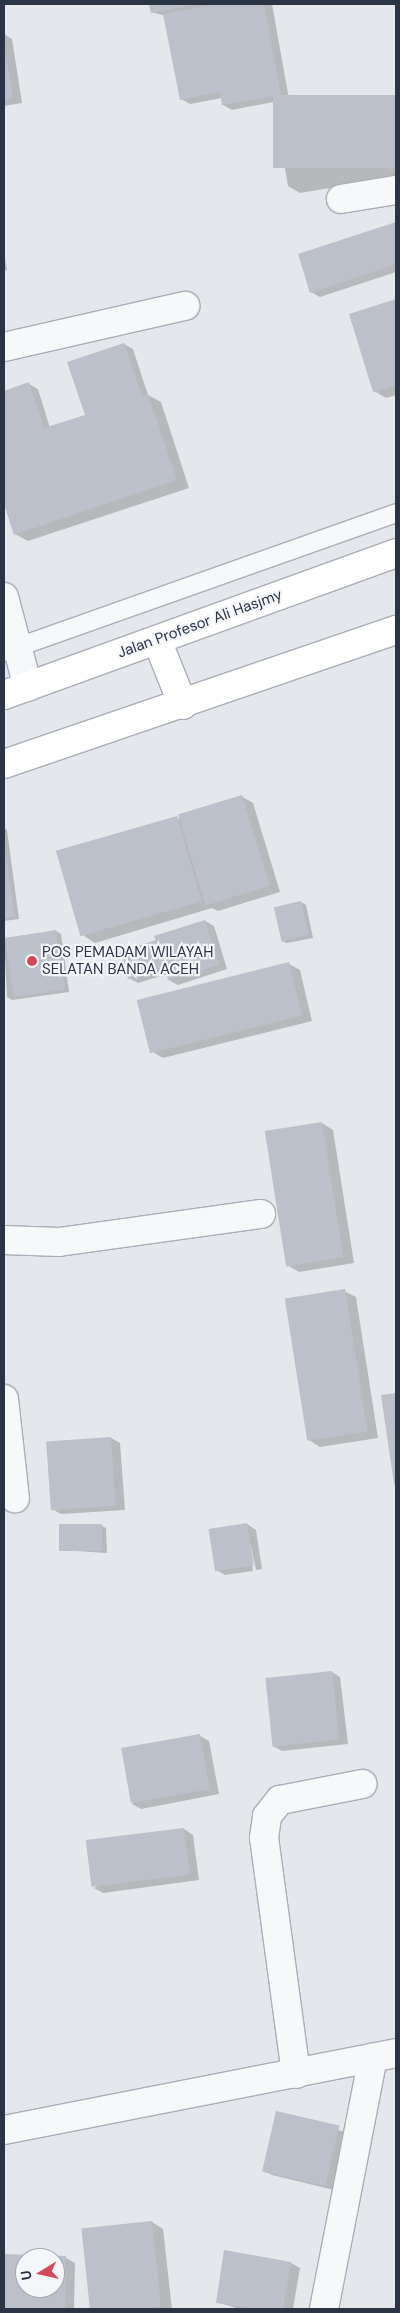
<!DOCTYPE html>
<style>
body{margin:0}
#map{position:relative;width:400px;height:2313px;overflow:hidden;background:#e4e7ec;font-family:"DM Sans",sans-serif}
div>[style]{position:absolute}
[style*='--x']{left:calc(var(--x)*1px);top:calc(var(--y)*1px);width:calc(var(--w)*1px);rotate:calc(var(--a)*1deg)}
.shadow>*{inset:0;background:#0003}
.building>*{inset:0;background:#bbc0ca;transform-origin:0 0}
.roads{filter:drop-shadow(1px 0 #a9aeb7) drop-shadow(-1px 0 #a9aeb7) drop-shadow(0 1px #a9aeb7) drop-shadow(0 -1px #a9aeb7)}
.service>*{height:18px;margin:-9px;padding:0 9px;transform-origin:9px;border-radius:9px;background:#f7f8fa}
.minor>*{height:28px;margin:-14px;padding:0 14px;transform-origin:14px;border-radius:14px;background:#f7f8fa}
.primary>*{height:28px;margin:-14px;padding:0 14px;transform-origin:14px;border-radius:14px;background:#fff}
.dots>*{width:14px;height:14px;translate:-50% -50%;box-sizing:border-box;border:2px solid #f4f6f9;border-radius:50%}
span{translate:-50% -50%;white-space:nowrap;text-align:center;line-height:1.15;-webkit-text-stroke:4.5px #f4f6f9;paint-order:stroke}
.street-label{font-size:15px;color:#2b3445}
.poi-label{font-size:15px;color:#2b3445}
.left{translate:0 -50%;text-align:left}
.frame{position:absolute;inset:0;border:5px solid #2b3445;pointer-events:none}
.north{position:absolute;left:15px;top:2248px;width:50px;height:50px;box-sizing:border-box;background:#f4f6f9;border:1px solid #a4a8b1;border-radius:50%;rotate:261deg;font-size:14px;font-weight:700;line-height:20px;text-align:center;color:#2b3445}
.north::after{content:'';display:block;margin:auto;width:18px;height:22px;background:#d1495b;clip-path:polygon(50% 0,100% 100%,50% 72%,0 100%)}
</style>
<div id="map">
<div class="shadow">
<div style="clip-path:polygon(150px 4px,209px 4px,210px 6px,272px 4px,289px 99px,232px 110px,223px 105px,222px 98px,190px 104px,181px 99px,165px 16px,152px 12px)"></div>
<div style="clip-path:polygon(4px 34px,12px 39px,22px 103px,4px 106px)"></div>
<div style="clip-path:polygon(396px 96px,396px 177px,300px 193px,288px 186px,276px 116px)"></div>
<div style="clip-path:polygon(396px 223px,396px 272px,320px 297px,311px 292px,299px 255px)"></div>
<div style="clip-path:polygon(4px 253px,7px 270px,4px 271px)"></div>
<div style="clip-path:polygon(396px 301px,396px 395px,386px 398px,374px 391px,351px 315px)"></div>
<div style="clip-path:polygon(124px 344px,133px 349px,148px 395px,161px 402px,189px 488px,28px 541px,15px 534px,4px 500px,4px 392px,29px 384px,38px 389px,50px 428px,87px 416px)"></div>
<div style="clip-path:polygon(241px 796px,253px 803px,280px 892px,218px 911px,212px 908px,95px 943px,84px 936px,177px 818px,181px 820px)"></div>
<div style="clip-path:polygon(4px 828px,7px 830px,19px 919px,4px 921px)"></div>
<div style="clip-path:polygon(301px 902px,306px 905px,313px 938px,287px 943px,282px 941px)"></div>
<div style="clip-path:polygon(205px 921px,214px 926px,227px 969px,178px 985px,169px 980px,168px 974px,138px 983px,129px 978px,157px 941px)"></div>
<div style="clip-path:polygon(56px 931px,61px 934px,69px 992px,12px 1000px,7px 997px,4px 938px)"></div>
<div style="clip-path:polygon(289px 964px,300px 970px,312px 1021px,163px 1058px,151px 1051px)"></div>
<div style="clip-path:polygon(322px 1123px,333px 1130px,354px 1263px,299px 1272px,287px 1265px)"></div>
<div style="clip-path:polygon(344px 1291px,356px 1297px,378px 1438px,320px 1447px,309px 1440px)"></div>
<div style="clip-path:polygon(396px 1394px,396px 1484px,383px 1396px)"></div>
<div style="clip-path:polygon(111px 1438px,120px 1443px,125px 1510px,61px 1514px,52px 1509px,47px 1442px)"></div>
<div style="clip-path:polygon(247px 1524px,256px 1530px,262px 1569px,256px 1570px,247px 1529px,253px 1571px,225px 1575px,216px 1570px)"></div>
<div style="clip-path:polygon(102px 1526px,106px 1528px,107px 1553px,60px 1550px)"></div>
<div style="clip-path:polygon(332px 1672px,340px 1677px,348px 1744px,282px 1751px,273px 1746px)"></div>
<div style="clip-path:polygon(200px 1736px,209px 1741px,219px 1794px,141px 1809px,132px 1804px)"></div>
<div style="clip-path:polygon(184px 1829px,193px 1835px,199px 1880px,103px 1893px,94px 1888px)"></div>
<div style="clip-path:polygon(277px 2112px,348px 2133px,334px 2190px,272px 2175px,263px 2170px)"></div>
<div style="clip-path:polygon(152px 2222px,163px 2229px,172px 2309px,91px 2309px,82px 2230px)"></div>
<div style="clip-path:polygon(225px 2252px,291px 2263px,300px 2268px,293px 2309px,239px 2309px,217px 2302px)"></div>
<div style="clip-path:polygon(evenodd,4px 2255px,66px 2258px,75px 2263px,74px 2309px,4px 2309px,4px 2255px,25px 2258px,55px 2258px,55px 2288px,25px 2288px,25px 2258px)"></div>
</div>
<div class="building">
<div style="clip-path:polygon(149px 4px,193px 4px,193px 5px,151px 13px)"></div>
<div style="clip-path:polygon(217px 4px,264px 4px,281px 95px,222px 105px,220px 92px,180px 100px,163px 14px)"></div>
<div style="clip-path:polygon(4px 44px,13px 98px,4px 100px)"></div>
<div style="left:396px;top:95px;width:73px;height:123px;rotate:90deg"></div>
<div style="clip-path:polygon(396px 222px,396px 264px,310px 293px,298px 254px)"></div>
<div style="clip-path:polygon(396px 299px,396px 385px,373px 392px,349px 314px)"></div>
<div style="clip-path:polygon(124px 343px,142px 396px,148px 394px,177px 480px,14px 535px,4px 504px,4px 391px,29px 382px,44px 428px,85px 415px,67px 362px)"></div>
<div style="left:242px;top:795px;width:95px;height:67px;rotate:73deg"></div>
<div style="left:177px;top:816px;width:89px;height:126px;rotate:74deg"></div>
<div style="clip-path:polygon(4px 843px,15px 917px,4px 918px)"></div>
<div style="left:301px;top:901px;width:35px;height:28px;rotate:77deg"></div>
<div style="clip-path:polygon(205px 920px,219px 965px,168px 980px,165px 968px,128px 979px,119px 952px,156px 940px,154px 936px)"></div>
<div style="left:56px;top:930px;width:60px;height:52px;rotate:81deg"></div>
<div style="left:289px;top:962px;width:55px;height:157px;rotate:76deg"></div>
<div style="left:322px;top:1122px;width:137px;height:58px;rotate:81deg"></div>
<div style="left:345px;top:1289px;width:144px;height:61px;rotate:81deg"></div>
<div style="clip-path:polygon(396px 1393px,396px 1484px,394px 1484px,381px 1395px)"></div>
<div style="left:111px;top:1437px;width:69px;height:65px;rotate:86deg"></div>
<div style="left:247px;top:1523px;width:43px;height:39px;rotate:81deg"></div>
<div style="left:59px;top:1524px;width:43px;height:27px"></div>
<div style="left:332px;top:1671px;width:69px;height:67px;rotate:84deg"></div>
<div style="left:200px;top:1734px;width:56px;height:80px;rotate:80deg"></div>
<div style="left:184px;top:1828px;width:47px;height:99px;rotate:83deg"></div>
<div style="left:276px;top:2111px;width:65px;height:62px;rotate:13deg"></div>
<div style="left:152px;top:2221px;width:86px;height:71px;rotate:84deg"></div>
<div style="clip-path:polygon(224px 2250px,291px 2262px,283px 2309px,257px 2309px,216px 2303px)"></div>
<div style="clip-path:polygon(evenodd,4px 2254px,66px 2256px,65px 2309px,4px 2309px,4px 2254px,25px 2258px,55px 2258px,55px 2288px,25px 2288px,25px 2258px)"></div>
</div>
<div class="roads">
<div class="service">
<div style="--x:4;--y:652;--w:416;--a:-19.5"></div>
</div>
<div class="minor">
<div style="--x:341;--y:199;--w:56;--a:-9.3"></div>
<div style="--x:4;--y:347;--w:186;--a:-12.8"></div>
<div style="--x:4;--y:597;--w:93;--a:75.1"></div>
<div style="--x:4;--y:1240;--w:55;--a:2.1"></div>
<div style="--x:59;--y:1242;--w:204;--a:-7.9"></div>
<div style="--x:4;--y:1399;--w:100;--a:83.7"></div>
<div style="--x:296;--y:2074;--w:238;--a:-97.7"></div>
<div style="--x:264;--y:1838;--w:22;--a:-82"></div>
<div style="--x:267;--y:1816;--w:21;--a:-51"></div>
<div style="--x:280;--y:1800;--w:84;--a:-11"></div>
<div style="--x:4;--y:2130;--w:399;--a:-11.1"></div>
<div style="--x:324;--y:2309;--w:256;--a:-79"></div>
</div>
<div class="primary">
<div style="--x:157;--y:640;--w:70;--a:68.2"></div>
<div style="--x:4;--y:695;--w:417;--a:-19.9"></div>
<div style="--x:4;--y:764;--w:414;--a:-18.9"></div>
</div>
</div>
<div class="dots">
<div style="left:32px;top:961px;background:#d1495b"></div>
</div>
<div class="street-label">
<span style="left:200px;top:624px;rotate:-20deg">Jalan Profesor Ali Hasjmy</span>
</div>
<div class="poi-label">
<span class="left" style="left:42px;top:961px">POS PEMADAM WILAYAH<br>SELATAN BANDA ACEH</span>
</div>
<div class="frame"></div>
<div class="north">U</div>
</div>
